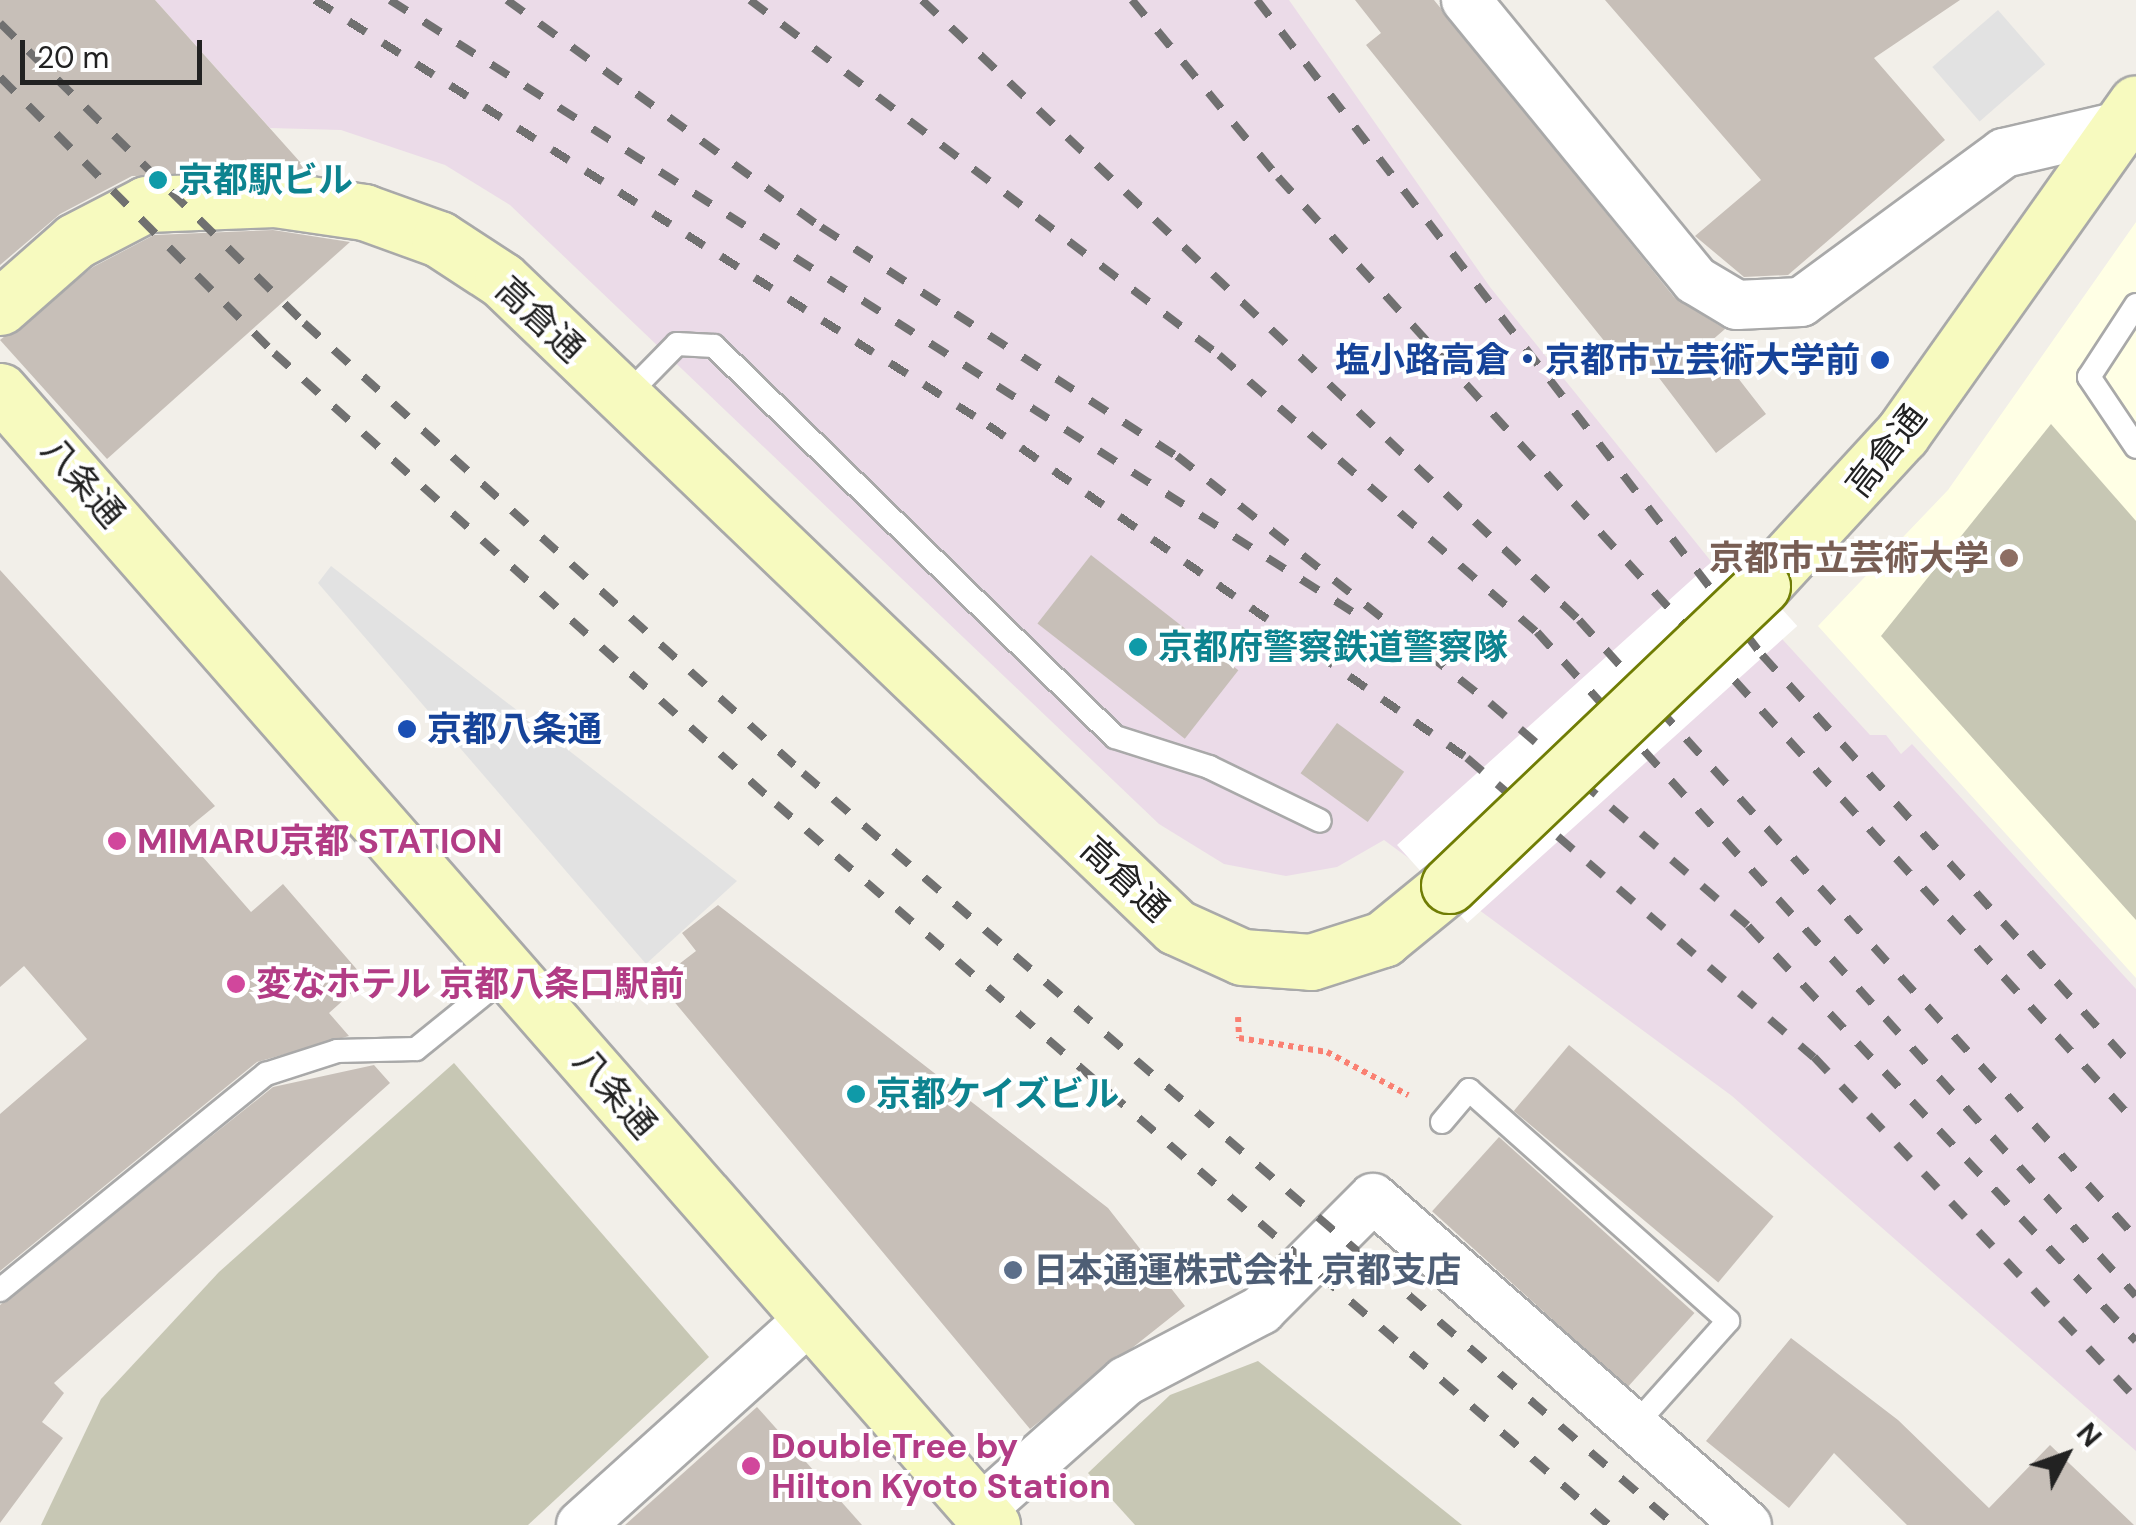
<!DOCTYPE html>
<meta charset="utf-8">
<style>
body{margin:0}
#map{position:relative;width:2136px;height:1525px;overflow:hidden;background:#f2efe9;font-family:"DM Sans","Noto Sans JP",sans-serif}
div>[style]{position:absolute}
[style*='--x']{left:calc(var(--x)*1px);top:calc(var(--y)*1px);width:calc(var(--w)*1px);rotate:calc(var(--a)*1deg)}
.industrial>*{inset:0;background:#ebdbe8}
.education>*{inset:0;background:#ffffe5}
.construction>*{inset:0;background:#c7c7b4}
.parking>*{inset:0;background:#e2e2e2;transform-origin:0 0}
.pier>*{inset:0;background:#fff;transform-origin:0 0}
.building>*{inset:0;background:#c7bfb8;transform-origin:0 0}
.path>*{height:6px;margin-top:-3px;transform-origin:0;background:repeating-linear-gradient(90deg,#fa8072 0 5px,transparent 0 10px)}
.roads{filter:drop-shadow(2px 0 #a9a9a9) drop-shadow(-2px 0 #a9a9a9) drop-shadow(0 2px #a9a9a9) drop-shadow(0 -2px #a9a9a9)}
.lane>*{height:22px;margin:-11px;padding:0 11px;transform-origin:11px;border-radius:11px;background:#fff}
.street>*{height:48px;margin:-24px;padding:0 24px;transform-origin:24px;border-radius:24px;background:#fff}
.secondary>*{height:55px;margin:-27.5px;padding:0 27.5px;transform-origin:27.5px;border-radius:27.5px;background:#f7fabf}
.rail>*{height:8px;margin-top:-4px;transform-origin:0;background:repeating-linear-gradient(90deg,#707070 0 20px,transparent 0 40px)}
.bridges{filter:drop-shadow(2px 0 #707d05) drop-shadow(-2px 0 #707d05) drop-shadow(0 2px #707d05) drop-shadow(0 -2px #707d05)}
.secondary-bridge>*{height:55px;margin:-27.5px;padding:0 27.5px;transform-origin:27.5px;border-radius:27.5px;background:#f7fabf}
.dots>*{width:28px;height:28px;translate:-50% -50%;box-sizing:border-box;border:5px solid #fff;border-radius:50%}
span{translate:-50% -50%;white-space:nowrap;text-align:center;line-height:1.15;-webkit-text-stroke:8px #fff;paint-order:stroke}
.culture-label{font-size:35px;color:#0d838f;font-weight:700}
.left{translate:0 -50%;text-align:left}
.street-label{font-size:35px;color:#222}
.transit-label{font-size:35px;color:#164399;font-weight:700}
.right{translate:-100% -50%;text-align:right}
.education-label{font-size:35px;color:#785e54;font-weight:700}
.hotel-label{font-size:35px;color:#b23c85;font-weight:700}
.service-label{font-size:35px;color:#4e5e75;font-weight:700}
.north{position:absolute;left:2016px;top:1405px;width:100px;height:100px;-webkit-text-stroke:8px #fff;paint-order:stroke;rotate:49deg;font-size:28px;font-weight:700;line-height:40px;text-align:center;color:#222}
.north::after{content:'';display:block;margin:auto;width:35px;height:45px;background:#222;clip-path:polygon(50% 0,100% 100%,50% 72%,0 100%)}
.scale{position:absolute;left:20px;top:40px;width:182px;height:45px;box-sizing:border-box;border:5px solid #222;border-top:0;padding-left:12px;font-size:30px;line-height:35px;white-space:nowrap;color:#222;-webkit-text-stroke:8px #fff;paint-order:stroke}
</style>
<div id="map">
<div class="industrial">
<div style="clip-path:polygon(155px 0,1289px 0,1490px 287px,1710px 560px,1870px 735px,1886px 735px,1901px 754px,1912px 744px,2136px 989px,2136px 1451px,1732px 1096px,1384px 840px,1337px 867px,1286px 876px,1224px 864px,1159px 824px,510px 205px,445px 165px,341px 130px,270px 128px)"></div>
</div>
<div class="education">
<div style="clip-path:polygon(2136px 222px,2136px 978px,1818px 626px,1948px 490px)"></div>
</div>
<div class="construction">
<div style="clip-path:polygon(2051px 424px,2136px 521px,2136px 920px,1881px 636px)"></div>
<div style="clip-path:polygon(454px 1063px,709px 1357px,528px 1525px,41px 1525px,101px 1399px,219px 1272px)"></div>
<div style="clip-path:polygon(1258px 1361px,1462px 1525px,1135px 1525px,1088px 1473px,1170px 1395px)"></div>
</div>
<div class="parking">
<div style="left:1998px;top:10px;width:72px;height:87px;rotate:49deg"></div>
<div style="clip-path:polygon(331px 566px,737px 881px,646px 964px,318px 583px)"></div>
</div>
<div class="pier">
<div style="left:1727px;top:548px;width:105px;height:444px;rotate:48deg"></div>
</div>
<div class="building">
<div style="clip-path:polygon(0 0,155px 0,309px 172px,132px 176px,60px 214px,0 265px)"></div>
<div style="clip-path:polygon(1355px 0,1434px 0,1674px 297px,1725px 329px,1710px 342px,1766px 414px,1716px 453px,1650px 366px,1634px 378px,1366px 45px,1381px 33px)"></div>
<div style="clip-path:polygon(1605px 0,1960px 0,1874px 58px,1945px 140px,1788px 275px,1744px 277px,1695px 236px,1761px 180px)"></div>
<div style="clip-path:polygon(273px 230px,350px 242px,107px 459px,0 340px,93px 267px,154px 235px)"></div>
<div style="left:1091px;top:555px;width:187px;height:87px;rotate:38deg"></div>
<div style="clip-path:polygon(0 570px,215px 806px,182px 833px,251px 912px,283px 884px,366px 980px,329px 1013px,349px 1036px,257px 1062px,0 1271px,0 1114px,87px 1039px,24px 966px,0 987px)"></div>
<div style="left:1337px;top:723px;width:83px;height:62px;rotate:36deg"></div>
<div style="clip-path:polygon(718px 905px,1108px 1208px,1185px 1306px,1030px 1429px,657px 981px,696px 951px,682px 933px)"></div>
<div style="left:1569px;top:1045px;width:267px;height:86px;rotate:40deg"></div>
<div style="clip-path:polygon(374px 1065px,390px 1083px,54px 1383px,64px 1393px,42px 1422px,63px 1438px,0 1523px,0 1305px,273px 1087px)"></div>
<div style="left:1499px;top:1137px;width:263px;height:100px;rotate:42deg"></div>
<div style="clip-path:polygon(1791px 1338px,1898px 1420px,1989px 1508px,2050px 1445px,2134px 1525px,1907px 1525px,1834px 1453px,1789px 1508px,1706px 1441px)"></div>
<div style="clip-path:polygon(757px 1407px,862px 1525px,625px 1525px)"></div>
</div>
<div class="path">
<div style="--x:1238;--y:1017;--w:21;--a:87"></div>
<div style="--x:1239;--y:1038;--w:89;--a:9"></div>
<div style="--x:1327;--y:1052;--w:92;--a:28"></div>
</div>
<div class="roads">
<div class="lane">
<div style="--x:2136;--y:305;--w:86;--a:123.1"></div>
<div style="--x:2089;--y:377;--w:84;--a:56.1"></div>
<div style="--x:623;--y:399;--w:77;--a:-45.5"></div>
<div style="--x:677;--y:344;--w:37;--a:3"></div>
<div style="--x:714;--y:346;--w:560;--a:44.28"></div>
<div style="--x:1115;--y:737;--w:99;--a:17.7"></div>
<div style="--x:1209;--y:767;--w:123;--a:25.9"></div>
<div style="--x:1442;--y:1122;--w:42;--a:-49.8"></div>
<div style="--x:1469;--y:1090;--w:347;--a:41.7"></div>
<div style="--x:1728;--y:1321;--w:141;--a:131.8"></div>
<div style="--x:0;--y:1290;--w:343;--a:-39.1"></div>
<div style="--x:266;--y:1074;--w:75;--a:-17.9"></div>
<div style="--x:337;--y:1051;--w:79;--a:-1.5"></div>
<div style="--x:416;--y:1049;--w:121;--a:-39"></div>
</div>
<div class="street">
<div style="--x:1466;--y:0;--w:362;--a:50.7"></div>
<div style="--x:1695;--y:280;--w:49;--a:30.8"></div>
<div style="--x:1737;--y:305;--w:64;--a:-2.7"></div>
<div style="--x:1801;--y:302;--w:252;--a:-36.3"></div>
<div style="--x:2004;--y:153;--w:115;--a:-13.1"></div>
<div style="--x:979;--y:1511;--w:196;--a:-41.5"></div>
<div style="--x:1126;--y:1381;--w:153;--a:-27.7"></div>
<div style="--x:1261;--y:1310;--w:158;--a:-45"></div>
<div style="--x:1373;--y:1198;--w:497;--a:41.2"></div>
<div style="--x:581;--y:1525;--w:309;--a:-42"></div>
</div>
<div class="secondary">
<div style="--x:0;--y:307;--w:100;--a:-41.3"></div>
<div style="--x:75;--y:241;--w:80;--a:-27.5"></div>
<div style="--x:146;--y:204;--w:129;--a:-2.2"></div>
<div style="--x:275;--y:199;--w:90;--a:8.3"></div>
<div style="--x:364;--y:212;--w:80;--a:19.8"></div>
<div style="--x:439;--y:239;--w:75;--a:33.1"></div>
<div style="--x:502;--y:280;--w:934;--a:43.83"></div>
<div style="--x:1176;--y:927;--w:72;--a:24.4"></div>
<div style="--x:1242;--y:957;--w:69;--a:4.1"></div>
<div style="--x:1311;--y:962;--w:76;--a:-17.7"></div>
<div style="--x:1383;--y:939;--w:85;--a:-39.3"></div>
<div style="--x:0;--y:391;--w:1507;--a:48.82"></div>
<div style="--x:1762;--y:586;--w:207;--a:-47.4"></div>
<div style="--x:1902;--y:434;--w:405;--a:-54.7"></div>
</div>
</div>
<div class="rail">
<div style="--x:315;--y:0;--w:796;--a:32.27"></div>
<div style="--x:988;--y:425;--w:583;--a:34.81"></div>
<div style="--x:1467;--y:758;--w:458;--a:40.8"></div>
<div style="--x:1814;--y:1057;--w:470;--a:46.7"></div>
<div style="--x:390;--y:0;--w:1155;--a:32.45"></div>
<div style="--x:507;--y:0;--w:387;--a:35.9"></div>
<div style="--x:821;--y:227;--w:423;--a:32.8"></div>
<div style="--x:1177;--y:456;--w:399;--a:38.3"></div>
<div style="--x:1490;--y:703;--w:341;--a:40.8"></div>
<div style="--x:1748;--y:926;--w:568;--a:46.93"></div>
<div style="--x:750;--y:0;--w:588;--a:37.12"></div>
<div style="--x:1219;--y:355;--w:422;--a:41.1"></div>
<div style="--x:1537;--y:632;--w:894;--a:47.95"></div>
<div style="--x:922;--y:0;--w:903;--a:43.34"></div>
<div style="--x:1579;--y:620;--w:832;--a:47.97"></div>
<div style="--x:1132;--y:0;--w:229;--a:50.5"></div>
<div style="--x:1278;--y:177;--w:1277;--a:47.79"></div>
<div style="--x:1257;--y:0;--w:827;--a:52.37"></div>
<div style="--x:1762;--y:655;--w:559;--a:47.97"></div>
<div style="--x:0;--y:23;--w:427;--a:44.6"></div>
<div style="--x:304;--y:323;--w:672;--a:42.04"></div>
<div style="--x:803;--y:773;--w:1151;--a:40.77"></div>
<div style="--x:0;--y:77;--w:389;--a:45.2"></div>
<div style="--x:274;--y:353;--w:675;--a:41.94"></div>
<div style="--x:776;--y:804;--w:1102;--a:40.88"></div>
</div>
<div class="bridges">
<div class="secondary-bridge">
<div style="--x:1449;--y:885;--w:433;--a:-43.7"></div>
</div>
</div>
<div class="dots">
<div style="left:158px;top:180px;background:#0f9aa8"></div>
<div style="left:1880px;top:360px;background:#1a4fb4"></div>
<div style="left:2009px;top:558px;background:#8d6e63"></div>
<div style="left:1138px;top:647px;background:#0f9aa8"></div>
<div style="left:407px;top:729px;background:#1a4fb4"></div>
<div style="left:117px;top:841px;background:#d1479c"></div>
<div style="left:236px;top:984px;background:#d1479c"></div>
<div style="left:856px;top:1094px;background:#0f9aa8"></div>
<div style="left:1013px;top:1270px;background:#5c6f8a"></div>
<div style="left:751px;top:1466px;background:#d1479c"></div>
</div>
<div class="culture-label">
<span class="left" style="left:178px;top:180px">京都駅ビル</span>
<span class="left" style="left:1158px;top:647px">京都府警察鉄道警察隊</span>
<span class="left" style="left:876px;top:1094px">京都ケイズビル</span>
</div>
<div class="street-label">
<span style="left:540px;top:319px;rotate:43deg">高倉通</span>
<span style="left:1886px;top:451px;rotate:-52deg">高倉通</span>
<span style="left:83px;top:482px;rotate:49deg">八条通</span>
<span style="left:1125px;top:879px;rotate:43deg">高倉通</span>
<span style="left:615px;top:1093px;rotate:49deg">八条通</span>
</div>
<div class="transit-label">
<span class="right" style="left:1860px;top:360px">塩小路高倉・京都市立芸術大学前</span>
<span class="left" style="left:427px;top:729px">京都八条通</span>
</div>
<div class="education-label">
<span class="right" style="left:1989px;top:558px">京都市立芸術大学</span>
</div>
<div class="hotel-label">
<span class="left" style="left:137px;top:841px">MIMARU京都 STATION</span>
<span class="left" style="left:256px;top:984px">変なホテル 京都八条口駅前</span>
<span class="left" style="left:771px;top:1466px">DoubleTree by<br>Hilton Kyoto Station</span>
</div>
<div class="service-label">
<span class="left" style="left:1033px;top:1270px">日本通運株式会社 京都支店</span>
</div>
<div class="north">N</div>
<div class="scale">20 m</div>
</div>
